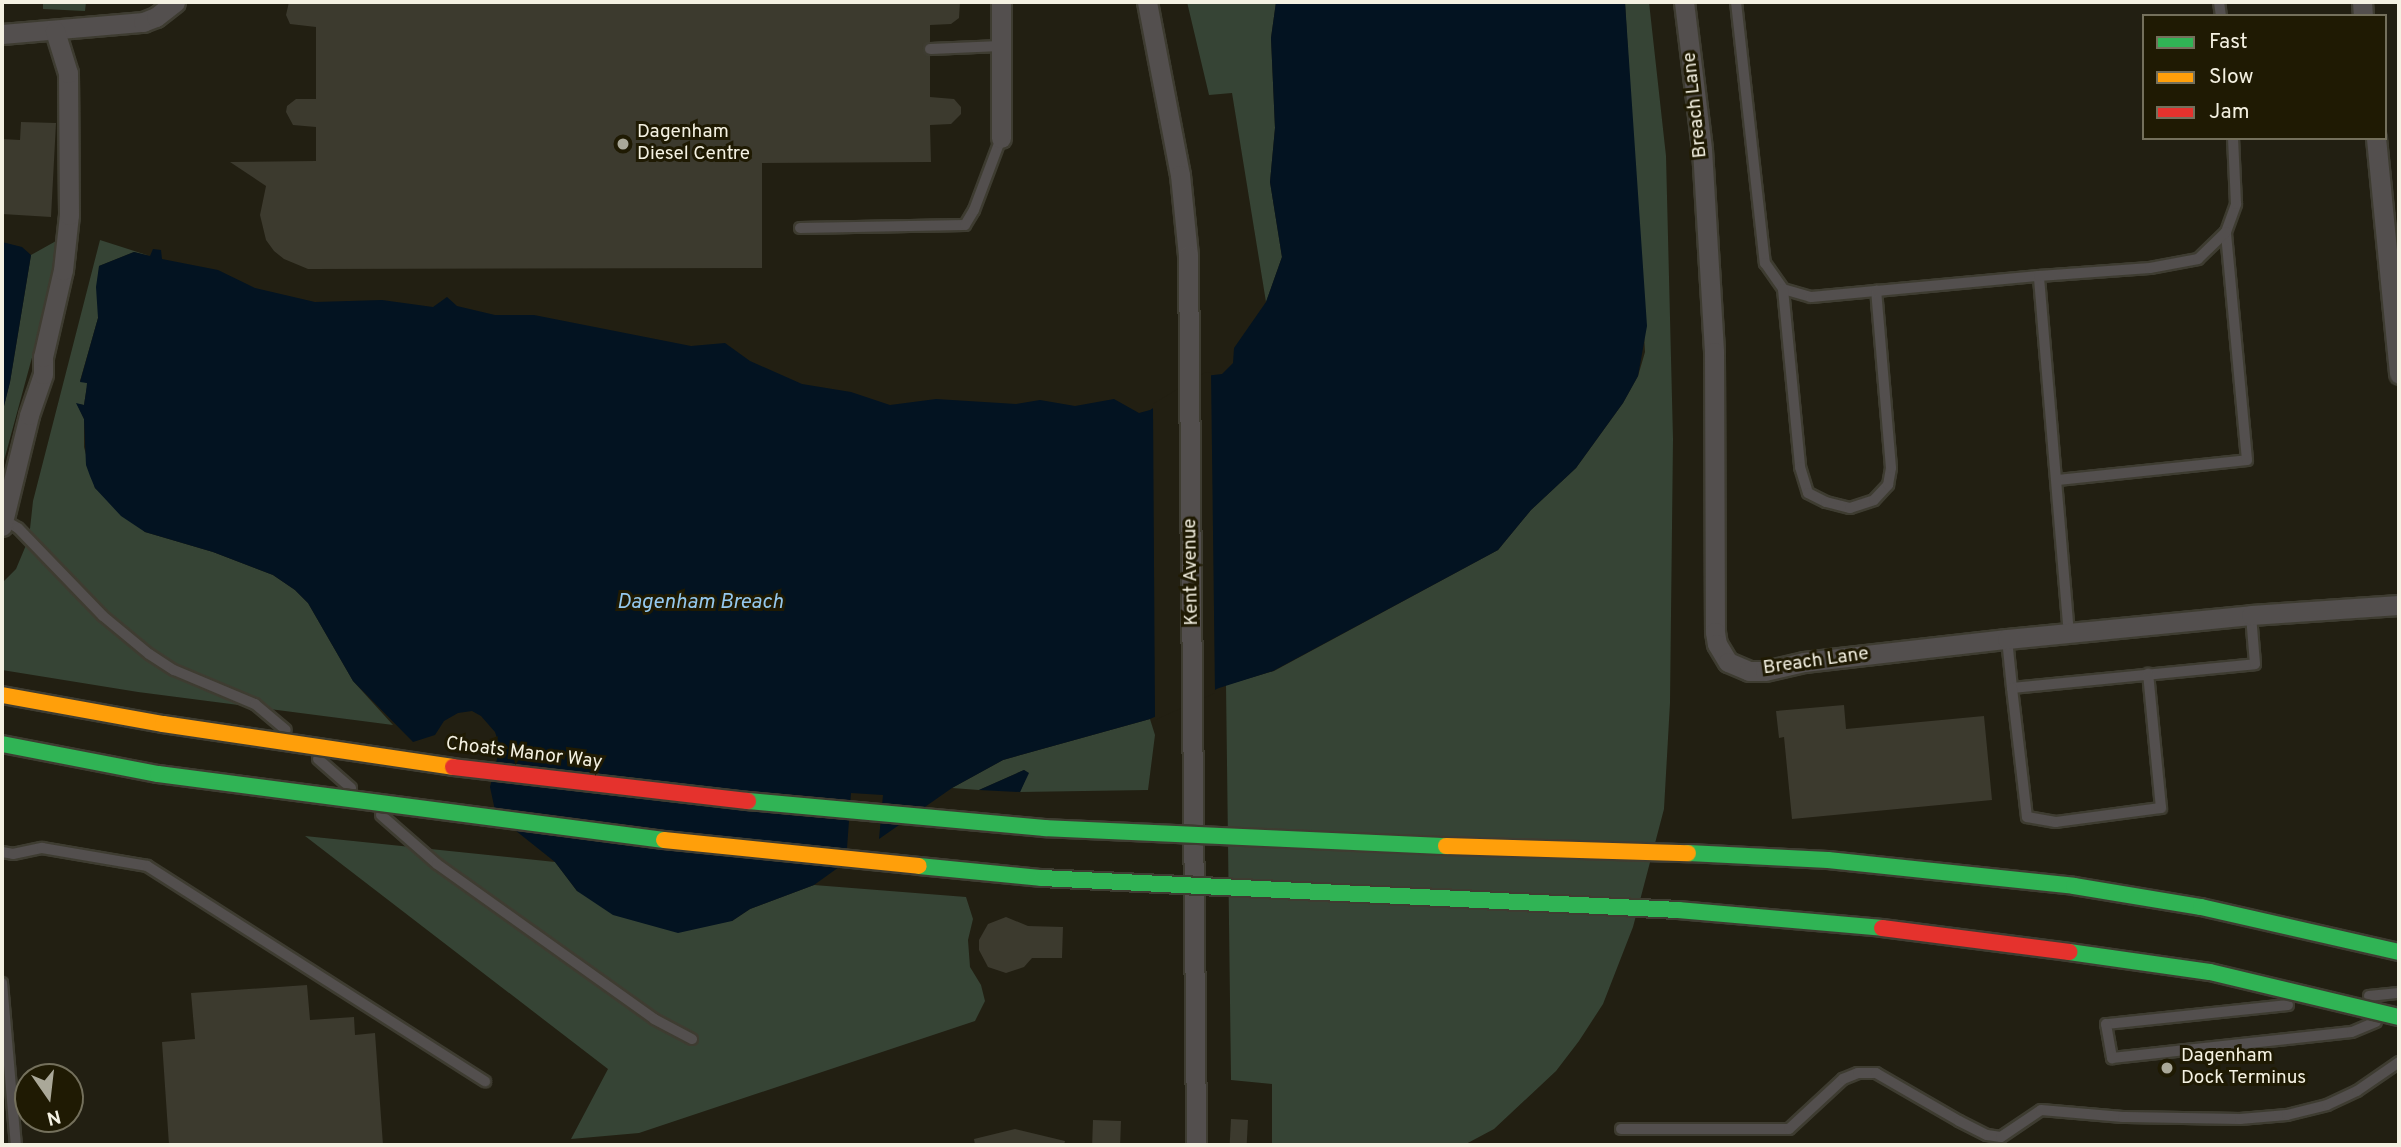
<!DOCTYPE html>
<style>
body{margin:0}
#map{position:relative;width:2401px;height:1147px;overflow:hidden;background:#221f12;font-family:Overpass,sans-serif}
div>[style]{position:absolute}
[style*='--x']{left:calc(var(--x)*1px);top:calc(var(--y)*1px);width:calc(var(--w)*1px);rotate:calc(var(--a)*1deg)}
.green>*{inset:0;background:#364435}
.water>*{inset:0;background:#031321}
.pier>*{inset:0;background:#221f12}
.building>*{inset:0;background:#3c3a2e;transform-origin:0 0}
.roads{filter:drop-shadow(2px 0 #3e3c31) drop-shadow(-2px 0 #3e3c31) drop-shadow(0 2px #3e3c31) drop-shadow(0 -2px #3e3c31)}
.lane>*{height:10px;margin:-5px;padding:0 5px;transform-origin:5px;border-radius:5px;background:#534f4e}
.street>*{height:19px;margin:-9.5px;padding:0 9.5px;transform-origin:9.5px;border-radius:9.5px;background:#534f4e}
.bridges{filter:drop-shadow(2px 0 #3e3c31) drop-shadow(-2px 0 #3e3c31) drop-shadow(0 2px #3e3c31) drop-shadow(0 -2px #3e3c31)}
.fast-bridge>*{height:16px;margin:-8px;padding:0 8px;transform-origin:8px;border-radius:8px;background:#30b455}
.slow-bridge>*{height:16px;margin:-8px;padding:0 8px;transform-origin:8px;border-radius:8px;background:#ff9f0a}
.jam-bridge>*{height:16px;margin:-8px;padding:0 8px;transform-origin:8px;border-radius:8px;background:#e5322d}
.dots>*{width:19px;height:19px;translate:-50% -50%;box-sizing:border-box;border:4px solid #1f1a03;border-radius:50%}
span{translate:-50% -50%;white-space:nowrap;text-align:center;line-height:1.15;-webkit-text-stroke:6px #1f1a03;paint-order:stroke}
.street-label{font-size:19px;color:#f4f1e2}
.poi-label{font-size:19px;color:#f4f1e2}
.left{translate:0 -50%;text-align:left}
.water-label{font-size:21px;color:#94c8ee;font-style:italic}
.frame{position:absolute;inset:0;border:4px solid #f4f1e2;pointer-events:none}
.legend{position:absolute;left:2142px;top:14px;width:245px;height:126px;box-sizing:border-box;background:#1f1a03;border:2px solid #74705c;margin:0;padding:9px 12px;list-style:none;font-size:21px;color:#f4f1e2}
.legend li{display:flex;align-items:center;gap:14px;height:35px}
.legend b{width:35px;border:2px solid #74705c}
.north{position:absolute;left:14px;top:1063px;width:70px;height:70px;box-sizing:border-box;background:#1f1a03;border:2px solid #74705c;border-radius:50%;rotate:166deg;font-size:19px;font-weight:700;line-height:28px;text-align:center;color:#f4f1e2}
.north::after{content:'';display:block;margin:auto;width:24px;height:32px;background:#aaa899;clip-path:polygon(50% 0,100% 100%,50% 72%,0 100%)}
</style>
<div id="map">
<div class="green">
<div style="clip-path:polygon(43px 2px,86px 2px,85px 11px,43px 9px)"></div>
<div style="clip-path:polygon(1187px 2px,1276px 2px,1271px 38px,1275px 128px,1270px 182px,1282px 257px,1266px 302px,1232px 93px,1209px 95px)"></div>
<div style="clip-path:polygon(1625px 2px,1649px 2px,1666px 156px,1673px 439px,1670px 703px,1664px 809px,1633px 927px,1603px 1004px,1579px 1041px,1556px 1071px,1494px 1129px,1464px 1145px,1272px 1145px,1272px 1084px,1231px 1080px,1226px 685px,1274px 671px,1498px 550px,1531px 510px,1576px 468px,1623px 403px,1638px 376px,1645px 352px)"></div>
<div style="clip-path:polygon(65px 236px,2px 468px,2px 414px,10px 382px,31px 255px)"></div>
<div style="clip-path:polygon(100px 240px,150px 256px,134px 252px,99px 266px,98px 318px,80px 381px,88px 383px,86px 392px,84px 405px,77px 404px,84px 419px,84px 447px,95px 488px,145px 532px,213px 552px,273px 575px,295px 590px,308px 603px,353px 681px,393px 725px,138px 692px,2px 670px,2px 583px,16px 569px,29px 538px,33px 501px)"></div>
<div style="clip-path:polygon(1150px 719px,1155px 735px,1148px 790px,1020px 792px,1028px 773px,1024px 770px,979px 790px,952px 788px,1003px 760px)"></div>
<div style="clip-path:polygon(305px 836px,555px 862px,577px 891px,732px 921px,750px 909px,814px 885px,966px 897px,973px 919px,968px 940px,970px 967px,981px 985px,985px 1001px,975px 1021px,639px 1133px,571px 1139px,608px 1069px)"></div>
</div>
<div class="water">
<div style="clip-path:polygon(1276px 2px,1625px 2px,1647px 326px,1638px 376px,1623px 403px,1576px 468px,1531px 510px,1498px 550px,1273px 671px,1219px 688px,1150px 719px,1003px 760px,952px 788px,879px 839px,883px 795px,851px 793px,846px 862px,814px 885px,750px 909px,732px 921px,678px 933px,613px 915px,577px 891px,555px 862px,496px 815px,490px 787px,500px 747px,495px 732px,481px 716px,472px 711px,458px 713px,444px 721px,435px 735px,413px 742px,353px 681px,308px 603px,295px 590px,273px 575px,213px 552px,145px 532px,121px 516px,95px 488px,90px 476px,86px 465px,84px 419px,76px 403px,84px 405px,86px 392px,87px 383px,80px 382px,98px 318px,96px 287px,99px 266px,134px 252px,150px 256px,153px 249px,161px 250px,162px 259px,218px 270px,255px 288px,315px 302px,382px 300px,433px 307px,447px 297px,457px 306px,495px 315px,534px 315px,691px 346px,725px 343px,750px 361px,802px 384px,851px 392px,890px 405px,936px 399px,1016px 404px,1040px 400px,1075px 406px,1114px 399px,1139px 413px,1150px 410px,1205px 376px,1222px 374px,1233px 363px,1234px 348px,1266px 302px,1282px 257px,1270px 182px,1275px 128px,1271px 38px)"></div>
<div style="clip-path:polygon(2px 242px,22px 247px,31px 255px,10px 382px,2px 414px)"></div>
<div style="clip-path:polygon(1024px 770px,1029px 773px,1020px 792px,979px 790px)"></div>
</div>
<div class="pier">
<div style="clip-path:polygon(1211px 372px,1215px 693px,1155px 720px,1153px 404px,1204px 373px)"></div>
</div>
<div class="building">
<div style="clip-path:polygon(289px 2px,960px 2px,959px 18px,951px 24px,930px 25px,930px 42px,923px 49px,930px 56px,930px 97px,954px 99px,961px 107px,961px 114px,951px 124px,930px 125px,931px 162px,762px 163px,762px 268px,308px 269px,284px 259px,274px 251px,266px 240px,260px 215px,266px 186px,230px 162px,316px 161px,316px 127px,293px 125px,286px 112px,287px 106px,296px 99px,316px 99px,316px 27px,290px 24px,286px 15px)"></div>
<div style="clip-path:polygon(21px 122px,56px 123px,51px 217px,2px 214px,2px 139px,20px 140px)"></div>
<div style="clip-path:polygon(1844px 705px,1846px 729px,1984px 716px,1992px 800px,1792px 819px,1784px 737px,1779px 738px,1776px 711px)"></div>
<div style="clip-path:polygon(1006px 917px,1028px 926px,1063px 927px,1062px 958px,1032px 958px,1024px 967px,1006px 973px,988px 967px,979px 950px,979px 940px,988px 924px)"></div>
<div style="clip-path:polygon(307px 985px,310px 1020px,354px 1017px,355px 1035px,375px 1033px,383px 1145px,169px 1145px,162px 1042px,195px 1039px,191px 993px)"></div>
<div style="left:1231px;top:1119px;width:17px;height:26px;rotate:3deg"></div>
<div style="left:1093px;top:1120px;width:28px;height:25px;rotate:2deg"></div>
<div style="clip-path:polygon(1015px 1129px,1065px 1141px,1064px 1145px,975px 1145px,974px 1139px)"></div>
</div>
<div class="roads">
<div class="lane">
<div style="--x:1736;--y:2;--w:263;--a:83.7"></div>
<div style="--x:1765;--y:263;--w:32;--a:55"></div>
<div style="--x:1783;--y:289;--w:29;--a:16"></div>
<div style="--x:1811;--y:297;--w:65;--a:-5.3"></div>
<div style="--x:2219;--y:2;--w:14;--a:82"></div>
<div style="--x:930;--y:49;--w:71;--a:-2.4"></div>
<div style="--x:800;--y:228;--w:165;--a:-1"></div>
<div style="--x:965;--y:225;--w:17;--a:-59"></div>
<div style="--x:974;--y:210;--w:77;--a:-69.4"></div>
<div style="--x:1783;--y:289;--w:179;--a:84.5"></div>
<div style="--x:1800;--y:467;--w:27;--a:73"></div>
<div style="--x:1808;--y:493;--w:20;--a:27"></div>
<div style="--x:1826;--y:502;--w:25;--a:14"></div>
<div style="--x:1850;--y:508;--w:25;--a:-18"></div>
<div style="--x:1874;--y:500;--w:21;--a:-47"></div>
<div style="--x:1888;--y:485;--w:17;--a:-80"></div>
<div style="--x:1891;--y:468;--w:178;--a:-94.8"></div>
<div style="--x:1876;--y:291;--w:164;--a:-5.3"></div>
<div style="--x:2058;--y:480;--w:190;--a:-6"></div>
<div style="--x:2247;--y:460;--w:229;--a:-95.3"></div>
<div style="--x:2226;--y:232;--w:30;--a:-70"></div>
<div style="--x:2236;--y:204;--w:66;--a:-92.6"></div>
<div style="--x:4;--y:520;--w:16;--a:30"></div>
<div style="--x:18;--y:528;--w:122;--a:46"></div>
<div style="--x:103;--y:616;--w:60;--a:39.6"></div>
<div style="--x:149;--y:654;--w:30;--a:33"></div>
<div style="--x:174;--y:670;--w:88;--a:22.8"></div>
<div style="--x:255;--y:704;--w:40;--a:40"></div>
<div style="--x:2069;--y:635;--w:360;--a:-94.8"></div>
<div style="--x:2039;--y:276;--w:111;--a:-4.1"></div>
<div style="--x:2150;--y:268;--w:49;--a:-10.6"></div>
<div style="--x:2198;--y:259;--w:39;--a:-44"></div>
<div style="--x:2007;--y:639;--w:49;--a:84.2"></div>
<div style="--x:2012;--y:688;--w:244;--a:-5.6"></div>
<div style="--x:2255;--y:664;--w:49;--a:-94.7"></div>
<div style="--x:2012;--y:688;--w:130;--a:83.4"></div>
<div style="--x:2027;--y:817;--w:29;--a:10"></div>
<div style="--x:2056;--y:822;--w:106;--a:-7.6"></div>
<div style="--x:2161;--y:808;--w:135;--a:-95.5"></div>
<div style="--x:318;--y:759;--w:44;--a:41.3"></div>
<div style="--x:381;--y:815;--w:74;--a:41.2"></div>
<div style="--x:437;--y:864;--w:267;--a:35.5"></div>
<div style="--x:654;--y:1019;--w:43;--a:27.8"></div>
<div style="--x:2;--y:852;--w:11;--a:10"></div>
<div style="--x:13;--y:854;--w:30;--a:-12"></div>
<div style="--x:42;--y:848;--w:107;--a:9.7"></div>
<div style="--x:147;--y:866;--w:401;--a:32.5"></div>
<div style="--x:2;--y:983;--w:163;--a:85.1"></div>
<div style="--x:2369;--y:996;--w:30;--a:-6"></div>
<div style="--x:2288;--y:1005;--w:183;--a:174"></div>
<div style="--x:2106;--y:1024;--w:35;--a:80"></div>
<div style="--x:2112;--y:1058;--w:241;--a:-6.2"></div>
<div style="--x:2352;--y:1032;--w:26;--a:-23"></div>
<div style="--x:1621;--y:1129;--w:168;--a:0"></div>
<div style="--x:1789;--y:1129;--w:74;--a:-42.8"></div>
<div style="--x:1843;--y:1079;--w:16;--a:-22"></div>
<div style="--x:1858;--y:1073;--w:18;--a:0"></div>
<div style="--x:1876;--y:1073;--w:96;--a:30"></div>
<div style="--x:1959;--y:1121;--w:31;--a:27"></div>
<div style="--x:1987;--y:1135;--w:14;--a:8"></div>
<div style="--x:2001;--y:1137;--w:48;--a:-34"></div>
<div style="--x:2041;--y:1110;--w:82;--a:4.9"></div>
<div style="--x:2123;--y:1117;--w:117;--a:1"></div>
<div style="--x:2240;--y:1119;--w:47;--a:-4.9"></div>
<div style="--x:2287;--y:1115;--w:41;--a:-14"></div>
<div style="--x:2327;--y:1105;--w:33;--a:-25"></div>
<div style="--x:2357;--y:1091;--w:51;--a:-34.6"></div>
</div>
<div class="street">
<div style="--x:1001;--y:2;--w:136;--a:90"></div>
<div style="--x:1147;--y:2;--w:176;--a:79.2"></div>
<div style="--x:1180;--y:175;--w:80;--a:84.3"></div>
<div style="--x:1188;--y:255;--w:890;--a:89.48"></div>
<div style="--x:1684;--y:2;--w:148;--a:83"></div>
<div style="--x:1702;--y:149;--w:203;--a:86.6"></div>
<div style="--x:1714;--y:352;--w:280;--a:89.8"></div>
<div style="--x:1715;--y:632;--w:12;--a:81"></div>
<div style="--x:1717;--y:644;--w:21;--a:59"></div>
<div style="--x:1728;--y:662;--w:23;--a:23"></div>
<div style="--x:1749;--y:671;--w:16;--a:0"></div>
<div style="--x:1765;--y:671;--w:40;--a:-13"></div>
<div style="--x:1804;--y:662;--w:204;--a:-6.5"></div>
<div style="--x:2007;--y:639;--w:245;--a:-5.6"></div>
<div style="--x:2251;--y:615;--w:148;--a:-3.9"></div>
<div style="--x:2362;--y:2;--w:14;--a:86"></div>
<div style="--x:2;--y:34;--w:142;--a:-4.9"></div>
<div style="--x:143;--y:22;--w:14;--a:-21"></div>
<div style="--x:156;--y:17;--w:24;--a:-38"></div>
<div style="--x:2376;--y:138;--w:237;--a:84.4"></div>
<div style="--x:2;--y:526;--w:114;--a:-76.3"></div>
<div style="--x:29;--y:415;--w:43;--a:-71.1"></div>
<div style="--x:43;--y:374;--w:17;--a:-90"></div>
<div style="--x:43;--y:357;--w:89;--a:-77.1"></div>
<div style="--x:63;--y:270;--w:55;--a:-83.8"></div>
<div style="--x:69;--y:215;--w:142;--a:-90.4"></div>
<div style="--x:68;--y:73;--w:44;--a:-107.2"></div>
</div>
</div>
<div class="bridges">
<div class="fast-bridge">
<div style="--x:2;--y:744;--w:159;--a:10.9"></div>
<div style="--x:158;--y:774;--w:510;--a:7.43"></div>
<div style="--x:748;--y:801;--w:298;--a:5.2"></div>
<div style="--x:1045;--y:828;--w:401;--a:2.6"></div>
<div style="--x:1688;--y:853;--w:140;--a:2.9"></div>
<div style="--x:1828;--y:860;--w:247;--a:6"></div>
<div style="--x:2074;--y:886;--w:129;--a:9.4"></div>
<div style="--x:2201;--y:907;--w:203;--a:12.8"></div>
<div style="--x:919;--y:866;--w:124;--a:5.6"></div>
<div style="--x:1042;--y:878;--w:637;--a:2.88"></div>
<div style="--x:1678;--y:910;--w:205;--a:5"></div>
<div style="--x:2069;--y:952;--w:142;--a:8.1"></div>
<div style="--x:2210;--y:972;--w:194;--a:13.4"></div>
</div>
<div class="slow-bridge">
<div style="--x:2;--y:695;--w:164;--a:10.2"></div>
<div style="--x:163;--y:724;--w:293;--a:8.4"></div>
<div style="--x:664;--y:840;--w:256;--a:5.8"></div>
<div style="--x:1446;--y:846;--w:242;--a:1.7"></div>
</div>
<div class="jam-bridge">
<div style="--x:453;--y:767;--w:297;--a:6.6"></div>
<div style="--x:1882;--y:928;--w:189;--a:7.3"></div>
</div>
</div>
<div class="dots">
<div style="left:623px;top:144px;background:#aaa899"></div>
<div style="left:2167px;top:1068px;background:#aaa899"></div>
</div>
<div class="street-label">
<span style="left:1696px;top:105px;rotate:-96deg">Breach Lane</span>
<span style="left:1192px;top:572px;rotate:-91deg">Kent Avenue</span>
<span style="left:1816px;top:662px;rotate:-8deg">Breach Lane</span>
<span style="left:524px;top:754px;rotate:7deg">Choats Manor Way</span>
</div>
<div class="poi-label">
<span class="left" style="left:637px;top:144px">Dagenham<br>Diesel Centre</span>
<span class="left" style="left:2181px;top:1068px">Dagenham<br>Dock Terminus</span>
</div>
<div class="water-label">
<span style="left:700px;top:603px">Dagenham Breach</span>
</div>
<div class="frame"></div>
<ul class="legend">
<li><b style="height:9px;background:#30b455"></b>Fast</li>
<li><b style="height:9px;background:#ff9f0a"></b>Slow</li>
<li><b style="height:9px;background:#e5322d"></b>Jam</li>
</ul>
<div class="north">N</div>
</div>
